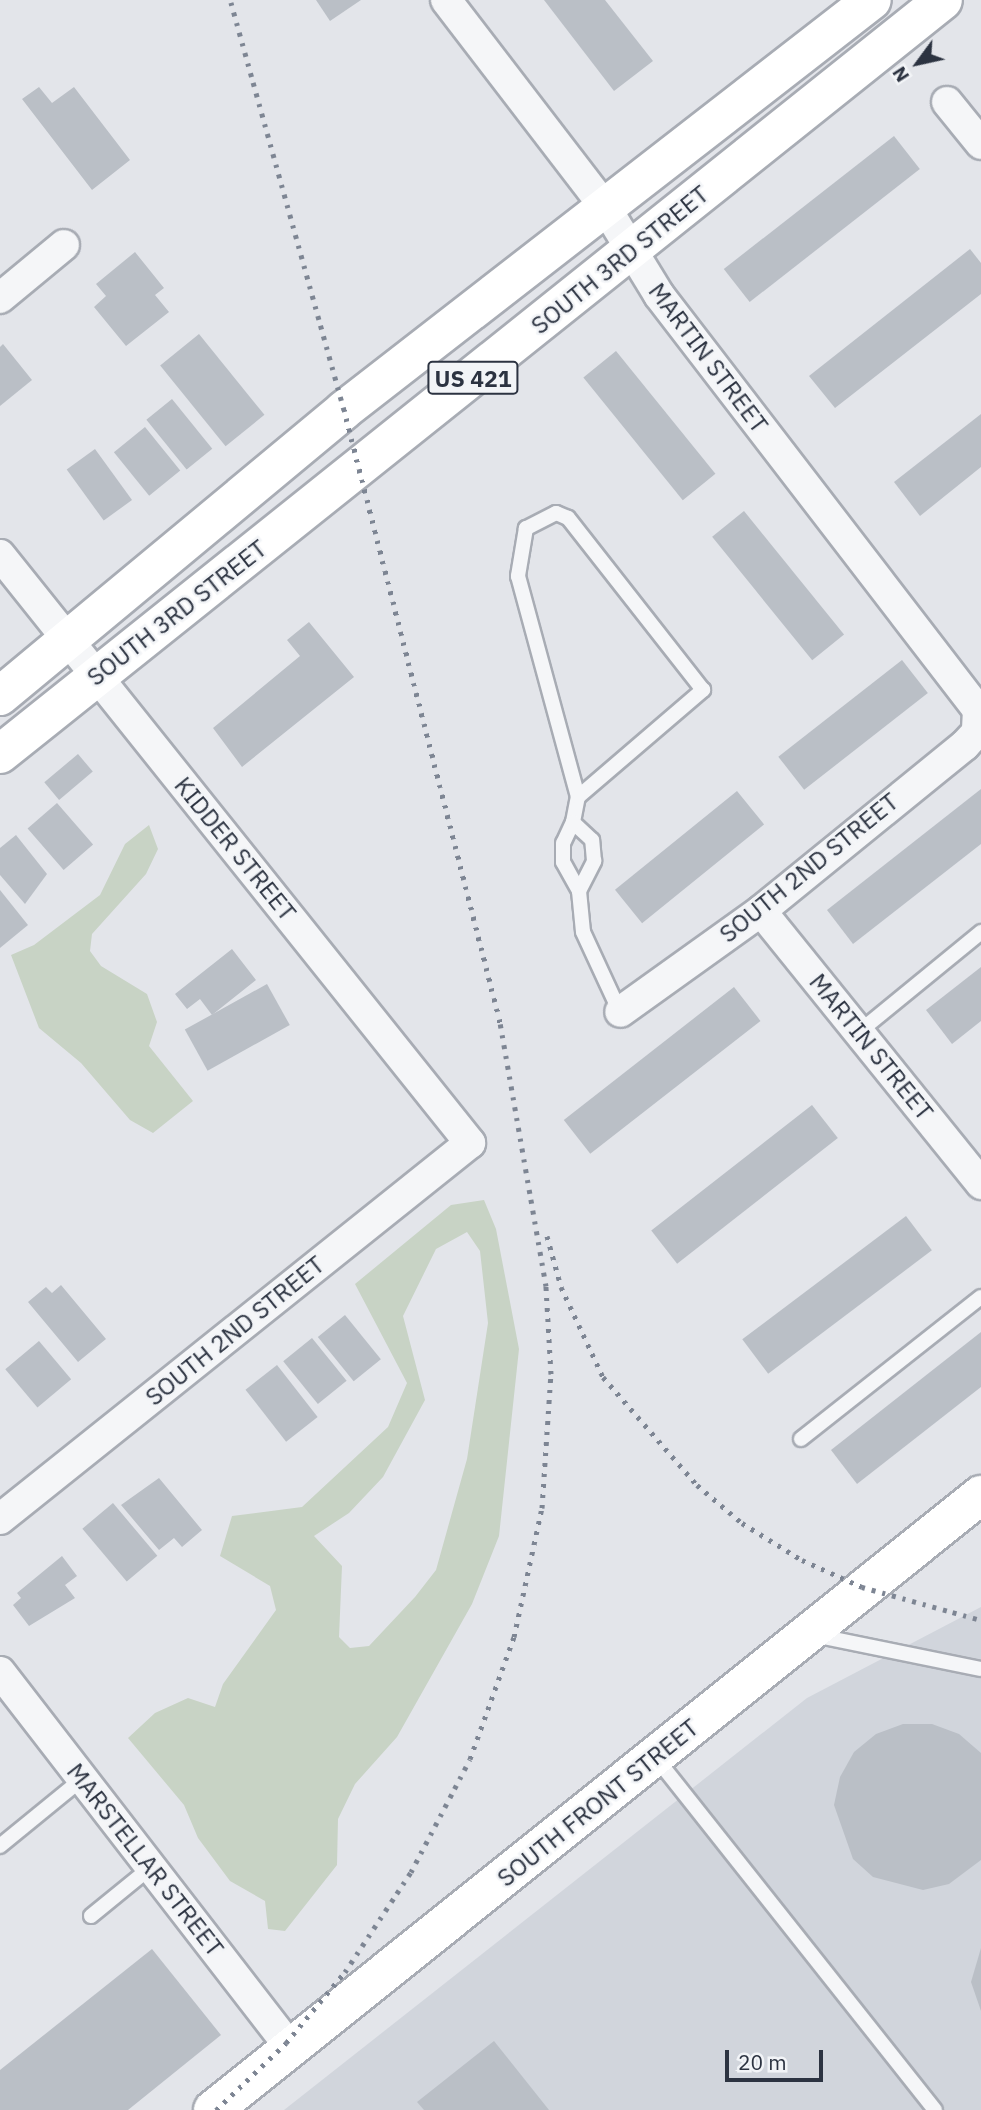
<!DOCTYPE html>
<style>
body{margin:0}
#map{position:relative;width:981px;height:2110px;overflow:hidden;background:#e3e5ea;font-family:"IBM Plex Sans",sans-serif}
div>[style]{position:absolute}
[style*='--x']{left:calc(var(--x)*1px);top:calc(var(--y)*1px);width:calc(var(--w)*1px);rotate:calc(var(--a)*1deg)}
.built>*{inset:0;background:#d1d5dc}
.green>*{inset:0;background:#c8d3c5}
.building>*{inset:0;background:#babfc6;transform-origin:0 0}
.roads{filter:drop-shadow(2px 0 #a8acb4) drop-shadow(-2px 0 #a8acb4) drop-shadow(0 2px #a8acb4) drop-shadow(0 -2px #a8acb4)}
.service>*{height:14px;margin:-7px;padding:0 7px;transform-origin:7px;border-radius:7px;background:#f5f6f8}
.minor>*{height:30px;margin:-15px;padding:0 15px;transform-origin:15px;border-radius:15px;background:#f5f6f8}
.primary>*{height:38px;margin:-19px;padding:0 19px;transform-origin:19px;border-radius:19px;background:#fff}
.trunk>*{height:38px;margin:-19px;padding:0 19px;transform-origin:19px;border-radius:19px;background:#fff}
.rail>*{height:5px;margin-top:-2.5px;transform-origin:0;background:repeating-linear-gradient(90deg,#7d8593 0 3.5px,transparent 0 10.5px)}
span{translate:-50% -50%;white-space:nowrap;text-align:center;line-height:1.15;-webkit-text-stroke:5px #f2f4f7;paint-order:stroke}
.shield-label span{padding:2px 5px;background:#f2f4f7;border:2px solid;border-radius:5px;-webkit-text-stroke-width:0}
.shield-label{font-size:23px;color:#2c3341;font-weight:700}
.street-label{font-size:24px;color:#2c3341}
.north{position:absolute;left:883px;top:28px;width:70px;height:70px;-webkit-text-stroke:5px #f2f4f7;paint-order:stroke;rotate:237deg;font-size:19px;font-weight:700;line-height:28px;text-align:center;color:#2c3341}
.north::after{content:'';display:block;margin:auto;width:24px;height:32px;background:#2c3341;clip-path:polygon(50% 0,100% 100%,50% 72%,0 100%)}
.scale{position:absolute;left:725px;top:2050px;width:98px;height:32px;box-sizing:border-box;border:4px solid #2c3341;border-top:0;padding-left:9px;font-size:21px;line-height:24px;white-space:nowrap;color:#2c3341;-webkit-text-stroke:5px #f2f4f7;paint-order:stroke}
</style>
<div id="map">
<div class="built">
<div style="clip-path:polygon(981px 1607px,981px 2110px,284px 2110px,807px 1698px)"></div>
</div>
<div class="green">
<div style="clip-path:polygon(149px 825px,158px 849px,146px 874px,92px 934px,90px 951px,101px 966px,147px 994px,157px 1022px,149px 1046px,193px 1101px,153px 1133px,130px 1120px,81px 1063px,39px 1028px,11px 955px,34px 945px,100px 895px,125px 844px)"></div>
<div style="clip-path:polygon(evenodd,484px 1200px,496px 1229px,519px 1349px,499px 1536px,472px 1604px,397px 1737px,355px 1784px,338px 1819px,337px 1865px,285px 1931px,268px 1929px,265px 1901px,230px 1881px,198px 1838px,184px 1805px,128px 1738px,155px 1713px,188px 1698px,215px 1707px,223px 1684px,276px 1610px,270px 1586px,220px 1556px,232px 1516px,302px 1507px,388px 1427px,407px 1383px,355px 1284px,451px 1205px,484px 1200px,467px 1232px,480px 1251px,488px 1323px,467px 1459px,448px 1527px,436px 1570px,415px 1597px,369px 1646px,350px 1648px,339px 1637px,342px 1566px,314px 1536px,349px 1513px,383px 1477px,425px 1400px,403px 1316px,436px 1249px,467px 1232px)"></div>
</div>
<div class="building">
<div style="clip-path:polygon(316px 0,361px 0,330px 21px)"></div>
<div style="clip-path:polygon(544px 0,605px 0,653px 61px,614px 91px)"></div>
<div style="clip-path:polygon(39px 87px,52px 103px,74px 87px,130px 160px,92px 190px,22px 99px)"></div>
<div style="left:894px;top:136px;width:42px;height:216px;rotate:52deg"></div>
<div style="clip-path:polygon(970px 249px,981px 263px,981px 294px,835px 408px,809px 376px)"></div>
<div style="clip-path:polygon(135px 252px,164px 288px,155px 295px,169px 312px,126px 346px,94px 307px,106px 296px,96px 284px)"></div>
<div style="left:199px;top:334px;width:104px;height:50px;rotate:51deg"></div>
<div style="clip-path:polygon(3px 344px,32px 380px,0 406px,0 347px)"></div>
<div style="left:616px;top:351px;width:158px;height:42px;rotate:51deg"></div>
<div style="left:172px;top:399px;width:64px;height:33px;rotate:51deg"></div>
<div style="clip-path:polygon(981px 414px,981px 467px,920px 516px,894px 482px)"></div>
<div style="left:145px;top:427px;width:56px;height:40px;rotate:51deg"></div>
<div style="left:95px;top:449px;width:63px;height:35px;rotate:54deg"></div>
<div style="left:744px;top:511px;width:159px;height:41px;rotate:51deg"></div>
<div style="clip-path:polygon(309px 622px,354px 677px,242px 767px,213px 728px,300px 656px,287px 640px)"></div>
<div style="left:902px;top:660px;width:42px;height:157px;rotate:52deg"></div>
<div style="left:78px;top:754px;width:23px;height:44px;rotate:50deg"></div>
<div style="clip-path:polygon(981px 789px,981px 844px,853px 944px,827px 910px)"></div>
<div style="left:737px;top:791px;width:43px;height:157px;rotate:51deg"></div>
<div style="left:57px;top:803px;width:55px;height:39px;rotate:49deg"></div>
<div style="clip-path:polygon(16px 835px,47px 874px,25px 904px,0 875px,0 848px)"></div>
<div style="clip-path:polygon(0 890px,28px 925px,0 948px)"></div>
<div style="clip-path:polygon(232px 949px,256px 980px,212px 1015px,200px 999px,187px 1009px,175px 994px)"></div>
<div style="clip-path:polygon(981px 967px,981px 1021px,952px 1044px,926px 1010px)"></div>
<div style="left:267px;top:984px;width:47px;height:94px;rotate:61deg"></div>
<div style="left:734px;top:987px;width:43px;height:216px;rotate:52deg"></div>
<div style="left:812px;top:1105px;width:42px;height:204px;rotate:52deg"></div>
<div style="left:906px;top:1216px;width:43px;height:205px;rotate:53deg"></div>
<div style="clip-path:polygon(61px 1285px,106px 1339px,78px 1362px,28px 1302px,46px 1287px,52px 1293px)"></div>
<div style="left:345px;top:1315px;width:57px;height:35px;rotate:51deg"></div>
<div style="clip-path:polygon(981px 1332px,981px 1387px,857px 1484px,831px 1450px)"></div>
<div style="left:312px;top:1338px;width:55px;height:37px;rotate:51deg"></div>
<div style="left:39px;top:1341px;width:50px;height:44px;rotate:50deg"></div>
<div style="left:277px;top:1365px;width:66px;height:40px;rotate:52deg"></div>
<div style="clip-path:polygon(159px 1478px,202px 1530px,182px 1547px,174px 1538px,159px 1550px,121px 1505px)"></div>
<div style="left:113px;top:1503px;width:69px;height:40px;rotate:50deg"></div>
<div style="clip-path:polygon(62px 1556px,77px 1576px,65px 1585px,75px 1598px,29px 1626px,13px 1605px,21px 1598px,17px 1593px)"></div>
<div style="clip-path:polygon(903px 1724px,932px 1724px,959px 1734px,981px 1753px,981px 1860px,949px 1884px,923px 1890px,873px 1877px,853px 1859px,834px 1805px,840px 1777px,854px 1752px,876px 1734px)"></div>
<div style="clip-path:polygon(981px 1948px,981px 2011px,971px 1982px)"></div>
<div style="clip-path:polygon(152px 1949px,221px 2035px,128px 2110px,0 2110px,0 2070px)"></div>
<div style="clip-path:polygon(494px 2041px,549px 2110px,424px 2110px,417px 2102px)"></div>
</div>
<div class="roads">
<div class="service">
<div style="--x:573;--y:822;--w:25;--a:-79"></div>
<div style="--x:578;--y:797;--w:165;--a:-40.6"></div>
<div style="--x:703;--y:690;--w:219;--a:-128.1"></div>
<div style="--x:568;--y:518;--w:13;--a:-157"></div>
<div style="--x:556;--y:513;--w:34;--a:153"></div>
<div style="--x:526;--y:528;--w:49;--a:99.5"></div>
<div style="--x:518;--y:576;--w:229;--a:74.8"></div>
<div style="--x:579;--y:891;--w:34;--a:-63"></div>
<div style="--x:594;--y:861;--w:21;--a:-95"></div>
<div style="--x:592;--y:840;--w:26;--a:-137"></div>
<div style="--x:573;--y:822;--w:23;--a:115"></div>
<div style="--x:563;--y:843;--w:19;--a:90"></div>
<div style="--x:563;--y:862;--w:33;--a:61"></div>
<div style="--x:579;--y:891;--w:41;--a:84.4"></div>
<div style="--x:583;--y:932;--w:88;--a:65.2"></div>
<div style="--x:859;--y:1032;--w:158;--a:-39.3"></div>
<div style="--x:801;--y:1439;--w:229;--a:-38.3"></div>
<div style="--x:814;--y:1635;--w:170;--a:11.5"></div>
<div style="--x:656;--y:1758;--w:449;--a:51.6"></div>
<div style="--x:0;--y:1846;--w:107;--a:-39.3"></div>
<div style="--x:91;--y:1916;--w:77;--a:-39.2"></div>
</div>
<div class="minor">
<div style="--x:446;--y:0;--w:265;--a:52.5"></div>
<div style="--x:607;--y:210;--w:100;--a:58.5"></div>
<div style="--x:659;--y:295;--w:523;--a:52.45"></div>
<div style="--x:978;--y:710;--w:22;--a:93"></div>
<div style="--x:977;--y:732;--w:18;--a:133"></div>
<div style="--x:965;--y:745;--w:263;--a:140.9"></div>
<div style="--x:761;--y:911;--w:173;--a:144.4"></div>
<div style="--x:947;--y:102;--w:54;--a:51"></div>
<div style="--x:0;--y:298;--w:83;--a:-39.6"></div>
<div style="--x:0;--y:555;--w:753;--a:51.36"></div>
<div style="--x:470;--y:1143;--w:602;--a:141.34"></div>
<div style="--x:761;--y:911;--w:351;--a:51.1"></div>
<div style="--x:0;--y:1672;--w:476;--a:52.3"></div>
</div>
<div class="primary">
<div style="--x:213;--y:2110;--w:984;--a:-38.69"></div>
</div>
<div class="trunk">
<div style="--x:0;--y:696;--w:447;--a:-39.7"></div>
<div style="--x:344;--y:410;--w:668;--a:-37.83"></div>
<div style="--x:0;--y:754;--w:1207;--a:-38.64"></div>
</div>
</div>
<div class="rail">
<div style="--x:547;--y:1236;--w:53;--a:74.6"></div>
<div style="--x:561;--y:1287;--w:99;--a:65"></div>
<div style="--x:603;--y:1377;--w:143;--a:49"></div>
<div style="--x:697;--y:1485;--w:59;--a:40.2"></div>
<div style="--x:742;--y:1523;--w:70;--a:31.7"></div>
<div style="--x:802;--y:1560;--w:66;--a:24.2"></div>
<div style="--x:862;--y:1587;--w:123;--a:15.5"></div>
<div style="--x:216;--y:2110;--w:97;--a:-43.7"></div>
<div style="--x:286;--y:2043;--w:92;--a:-50.3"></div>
<div style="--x:345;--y:1972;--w:120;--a:-56.6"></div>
<div style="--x:411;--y:1872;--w:127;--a:-62.4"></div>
<div style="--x:470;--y:1759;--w:130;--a:-70.2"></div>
<div style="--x:514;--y:1637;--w:132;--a:-77.8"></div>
<div style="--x:542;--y:1508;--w:134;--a:-86.2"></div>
<div style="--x:551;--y:1374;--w:88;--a:-93.3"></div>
<div style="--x:546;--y:1286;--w:268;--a:-99.9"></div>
<div style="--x:500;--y:1022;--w:632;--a:-104.3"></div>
<div style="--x:344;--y:410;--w:426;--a:-105.5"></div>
</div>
<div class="shield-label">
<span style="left:473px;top:378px">US 421</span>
</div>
<div class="street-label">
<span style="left:620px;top:260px;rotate:-39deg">SOUTH 3RD STREET</span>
<span style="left:708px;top:358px;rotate:53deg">MARTIN STREET</span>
<span style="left:177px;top:613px;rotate:-38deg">SOUTH 3RD STREET</span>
<span style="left:235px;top:849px;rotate:51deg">KIDDER STREET</span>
<span style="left:809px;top:868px;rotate:-39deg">SOUTH 2ND STREET</span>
<span style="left:871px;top:1047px;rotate:51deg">MARTIN STREET</span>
<span style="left:235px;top:1331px;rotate:-39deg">SOUTH 2ND STREET</span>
<span style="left:598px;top:1803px;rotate:-39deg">SOUTH FRONT STREET</span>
<span style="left:145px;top:1860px;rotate:52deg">MARSTELLAR STREET</span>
</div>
<div class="north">N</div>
<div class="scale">20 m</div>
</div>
